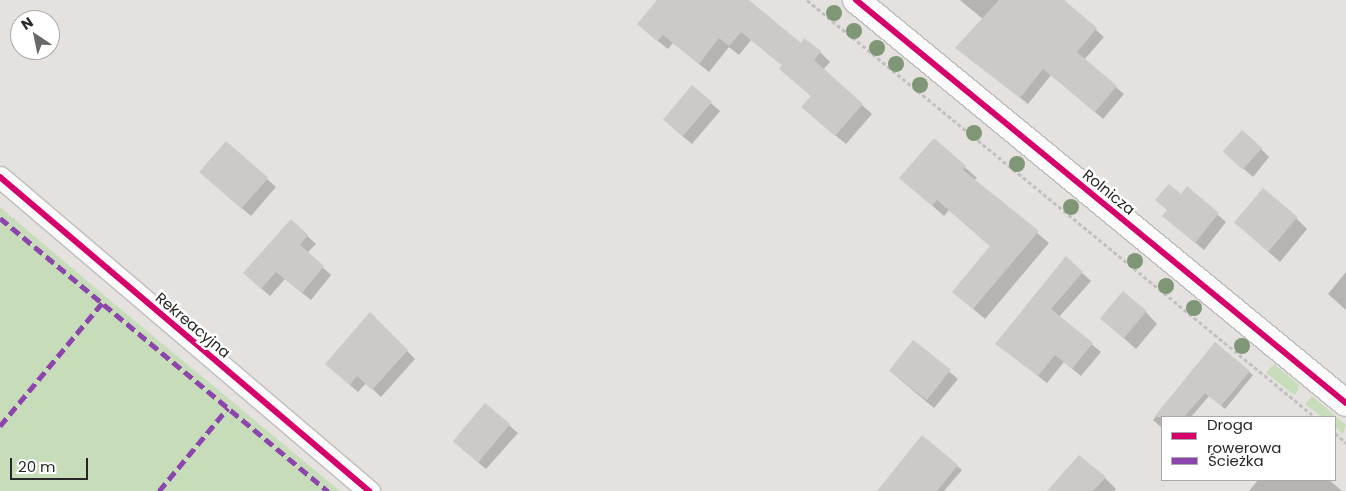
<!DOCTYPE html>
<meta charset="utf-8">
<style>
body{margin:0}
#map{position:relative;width:1346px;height:491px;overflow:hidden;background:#e4e1de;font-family:Poppins,sans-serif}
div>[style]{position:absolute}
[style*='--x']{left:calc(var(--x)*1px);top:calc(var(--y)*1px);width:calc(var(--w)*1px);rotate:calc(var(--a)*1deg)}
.green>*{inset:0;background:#c7ddba}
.shadow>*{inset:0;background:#0003}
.building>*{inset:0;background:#cccac7;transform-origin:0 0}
.path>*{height:3px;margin-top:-1.5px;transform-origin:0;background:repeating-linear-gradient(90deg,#c2c1c1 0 4px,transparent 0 6.5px)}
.roads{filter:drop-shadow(1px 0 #bfbebf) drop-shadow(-1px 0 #bfbebf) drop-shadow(0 1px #bfbebf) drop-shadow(0 -1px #bfbebf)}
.minor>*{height:21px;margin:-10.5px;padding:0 10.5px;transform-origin:10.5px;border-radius:10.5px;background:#fbfafa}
.tertiary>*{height:26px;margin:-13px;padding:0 13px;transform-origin:13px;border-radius:13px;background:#fbfafa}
.quiet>*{height:5px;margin-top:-2.5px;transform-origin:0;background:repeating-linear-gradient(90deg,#8e44ad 0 10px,transparent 0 15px)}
.cycleway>*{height:6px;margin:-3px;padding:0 3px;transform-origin:3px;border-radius:3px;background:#d6006c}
.trees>*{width:16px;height:16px;margin:-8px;border-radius:50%;background:#7f9776}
span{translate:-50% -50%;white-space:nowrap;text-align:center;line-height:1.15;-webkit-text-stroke:5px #fff;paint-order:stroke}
.street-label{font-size:15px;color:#272727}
.legend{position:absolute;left:1161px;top:416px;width:175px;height:65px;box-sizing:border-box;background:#fff;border:1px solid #a9a9a9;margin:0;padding:6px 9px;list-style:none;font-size:15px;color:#272727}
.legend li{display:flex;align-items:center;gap:10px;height:25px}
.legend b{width:25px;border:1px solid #a9a9a9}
.north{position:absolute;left:10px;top:10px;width:50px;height:50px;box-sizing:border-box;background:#fff;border:1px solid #a9a9a9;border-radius:50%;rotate:326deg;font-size:14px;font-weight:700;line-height:20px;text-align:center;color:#272727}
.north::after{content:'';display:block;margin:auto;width:18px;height:22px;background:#696867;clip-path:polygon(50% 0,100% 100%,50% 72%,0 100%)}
.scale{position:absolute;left:10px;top:458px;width:78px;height:22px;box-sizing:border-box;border:2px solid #272727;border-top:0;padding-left:6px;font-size:15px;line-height:18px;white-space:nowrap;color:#272727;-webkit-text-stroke:4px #fff;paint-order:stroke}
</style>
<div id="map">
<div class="green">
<div style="clip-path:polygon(0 207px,112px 302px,340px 491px,0 491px)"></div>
<div style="clip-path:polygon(1274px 364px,1299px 385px,1296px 394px,1293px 394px,1266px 373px)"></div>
<div style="clip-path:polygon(1312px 396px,1346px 425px,1343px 434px,1335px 427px,1335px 417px,1322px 417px,1305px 404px)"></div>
</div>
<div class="shadow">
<div style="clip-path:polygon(659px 0,746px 0,801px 44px,805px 40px,820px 52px,830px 62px,823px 70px,872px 114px,846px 144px,812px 116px,812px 97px,781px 69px,783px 66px,751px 40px,739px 55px,729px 47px,709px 72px,673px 43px,668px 49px,648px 33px)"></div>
<div style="clip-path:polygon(960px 0,1062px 0,1104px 37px,1084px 60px,1124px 94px,1103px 119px,1051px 75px,1028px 104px,957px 48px,984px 20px)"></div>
<div style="clip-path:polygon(692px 87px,720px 111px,692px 144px,673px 128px)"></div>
<div style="clip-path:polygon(934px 140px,977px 178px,974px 180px,1049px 243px,985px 319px,953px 292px,991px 247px,949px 210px,944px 216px,901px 178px)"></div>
<div style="clip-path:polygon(226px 143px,276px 187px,251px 216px,209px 180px)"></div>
<div style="clip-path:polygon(1261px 149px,1269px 157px,1253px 177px,1225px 152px)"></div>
<div style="clip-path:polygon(1187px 188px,1226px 222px,1204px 250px,1172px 223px,1168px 210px)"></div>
<div style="clip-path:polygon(1296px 218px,1307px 229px,1280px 262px,1236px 223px)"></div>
<div style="clip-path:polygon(291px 221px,316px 244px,307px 253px,331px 275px,311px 300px,285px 279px,270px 296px,253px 281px)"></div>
<div style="clip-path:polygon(1066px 258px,1091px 281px,1059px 317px,1101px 352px,1081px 376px,1064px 362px,1047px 383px,997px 344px)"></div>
<div style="clip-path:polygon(1346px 272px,1346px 310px,1328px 294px)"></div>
<div style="clip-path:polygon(1146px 312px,1157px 324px,1136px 349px,1102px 319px)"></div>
<div style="clip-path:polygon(370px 314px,415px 359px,381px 397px,366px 383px,358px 392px,335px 372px)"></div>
<div style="clip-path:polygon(913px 341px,958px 379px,934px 408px,898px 378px)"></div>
<div style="clip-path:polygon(1215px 344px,1253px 375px,1225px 409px,1209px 396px,1191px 417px,1162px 417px,1162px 428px,1153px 420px)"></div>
<div style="clip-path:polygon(485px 405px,518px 433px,486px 469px,462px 449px)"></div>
<div style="clip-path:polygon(922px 437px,962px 470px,944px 491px,878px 491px)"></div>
<div style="clip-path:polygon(1105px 478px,1116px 489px,1114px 491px,1049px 491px)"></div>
<div style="clip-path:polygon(1258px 480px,1329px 480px,1342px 491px,1249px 491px)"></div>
</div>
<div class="building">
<div style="clip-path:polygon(657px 0,749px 0,801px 43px,804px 38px,821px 51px,814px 60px,863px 104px,835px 136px,801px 107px,811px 96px,779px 69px,782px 65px,741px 32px,729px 46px,719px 38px,699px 64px,663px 35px,657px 41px,637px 24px)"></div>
<div style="clip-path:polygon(999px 0,1064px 0,1097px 28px,1077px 52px,1117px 86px,1095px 112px,1043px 69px,1020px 98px,955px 48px)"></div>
<div style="left:692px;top:85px;width:26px;height:45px;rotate:40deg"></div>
<div style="left:1242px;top:130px;width:27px;height:29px;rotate:42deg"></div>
<div style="clip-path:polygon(934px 138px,966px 166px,963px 170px,1039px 231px,973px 309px,952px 292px,990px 246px,937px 200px,932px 206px,899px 178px)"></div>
<div style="left:226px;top:141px;width:56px;height:41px;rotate:41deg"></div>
<div style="clip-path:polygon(1169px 184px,1181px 194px,1187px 186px,1219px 213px,1195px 243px,1162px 216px,1167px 210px,1155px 200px)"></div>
<div style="left:1263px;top:188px;width:45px;height:45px;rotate:40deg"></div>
<div style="clip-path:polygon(291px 219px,308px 235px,300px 245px,324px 266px,302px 293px,276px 272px,261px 289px,243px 273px)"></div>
<div style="clip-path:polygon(1066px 256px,1083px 272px,1051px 309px,1093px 343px,1072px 369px,1055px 355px,1038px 376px,995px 344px)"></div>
<div style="left:1123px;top:291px;width:31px;height:36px;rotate:40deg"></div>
<div style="clip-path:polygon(370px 312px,408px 350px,372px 390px,357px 376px,350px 385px,325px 364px)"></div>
<div style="left:913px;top:340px;width:48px;height:39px;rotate:38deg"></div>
<div style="clip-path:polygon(1215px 342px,1250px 371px,1221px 406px,1205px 393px,1184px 417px,1154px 417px)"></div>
<div style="left:485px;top:403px;width:33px;height:50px;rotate:40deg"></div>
<div style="clip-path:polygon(922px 435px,958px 465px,937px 491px,877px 491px)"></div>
<div style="clip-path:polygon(1079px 455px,1106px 477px,1093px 491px,1047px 491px)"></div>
</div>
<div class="path">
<div style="--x:807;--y:0;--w:657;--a:39.38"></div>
<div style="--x:1335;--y:433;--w:15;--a:42"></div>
</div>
<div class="roads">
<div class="minor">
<div style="--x:0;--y:177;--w:485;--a:40.4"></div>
</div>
<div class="tertiary">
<div style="--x:856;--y:0;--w:634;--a:39.44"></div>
</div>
</div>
<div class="quiet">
<div style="--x:0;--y:218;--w:427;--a:39.8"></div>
<div style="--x:0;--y:426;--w:160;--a:-50.3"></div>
<div style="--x:159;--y:491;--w:108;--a:-50.3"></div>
</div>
<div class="cycleway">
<div style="--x:856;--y:0;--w:634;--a:39.44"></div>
<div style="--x:0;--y:177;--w:485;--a:40.4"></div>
</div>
<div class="trees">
<div style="left:834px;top:13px"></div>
<div style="left:854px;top:31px"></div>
<div style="left:877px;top:48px"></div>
<div style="left:896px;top:64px"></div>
<div style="left:920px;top:85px"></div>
<div style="left:974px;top:133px"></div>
<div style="left:1017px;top:164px"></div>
<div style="left:1071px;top:207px"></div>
<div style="left:1135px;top:261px"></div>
<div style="left:1166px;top:286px"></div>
<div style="left:1194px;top:308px"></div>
<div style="left:1242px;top:346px"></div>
</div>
<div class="street-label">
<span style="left:1109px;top:192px;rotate:39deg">Rolnicza</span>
<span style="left:193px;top:325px;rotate:40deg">Rekreacyjna</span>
</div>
<ul class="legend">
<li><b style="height:6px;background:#d6006c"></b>Droga rowerowa</li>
<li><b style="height:6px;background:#8e44ad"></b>Ścieżka</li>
</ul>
<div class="north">N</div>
<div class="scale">20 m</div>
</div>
